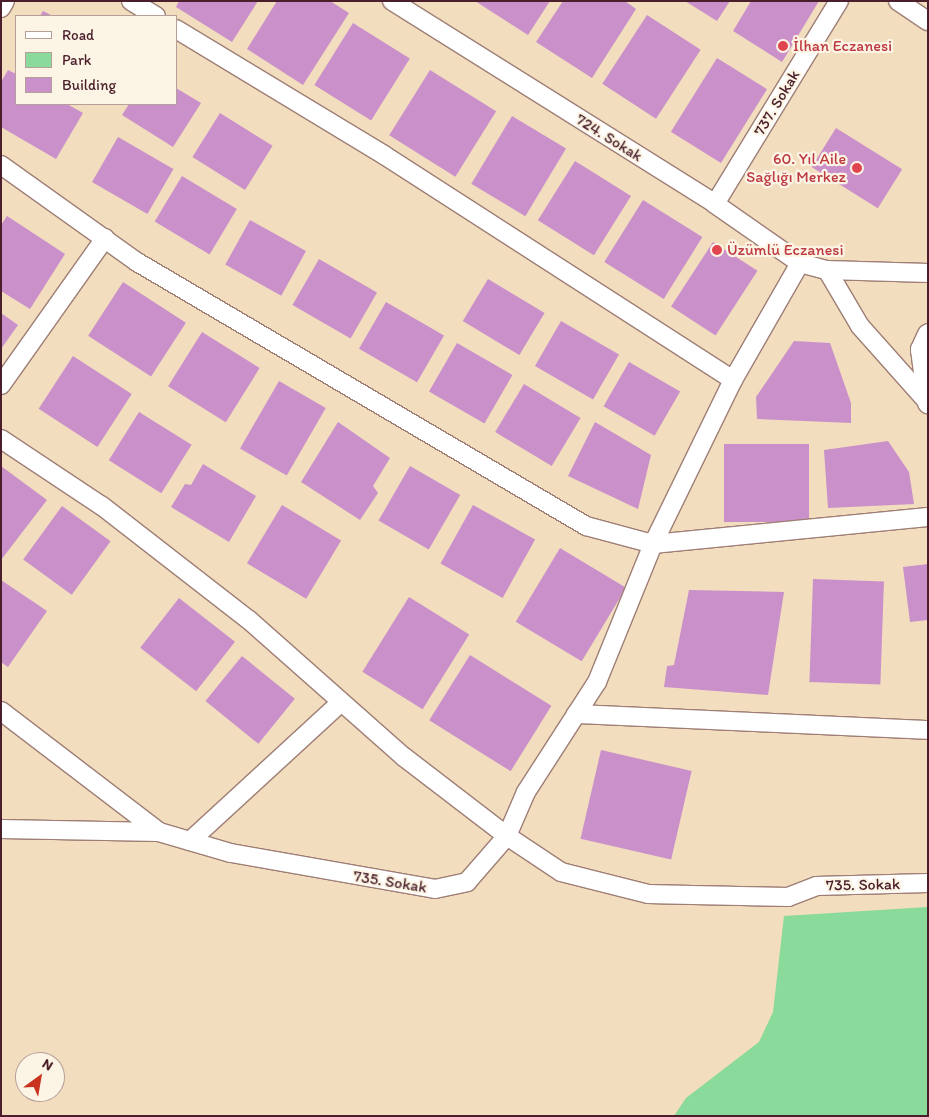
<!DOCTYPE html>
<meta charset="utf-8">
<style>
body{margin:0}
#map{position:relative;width:929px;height:1117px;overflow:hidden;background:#f2ddbf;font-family:Itim,sans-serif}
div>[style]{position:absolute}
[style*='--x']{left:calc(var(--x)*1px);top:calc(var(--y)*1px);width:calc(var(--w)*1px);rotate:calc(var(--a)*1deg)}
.green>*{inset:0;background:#89da9b}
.building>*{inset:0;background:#ca90ca;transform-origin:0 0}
.roads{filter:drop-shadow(1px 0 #9e7e75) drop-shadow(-1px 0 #9e7e75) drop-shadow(0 1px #9e7e75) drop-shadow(0 -1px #9e7e75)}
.minor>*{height:18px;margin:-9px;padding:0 9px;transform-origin:9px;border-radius:9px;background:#fff}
.tertiary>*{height:21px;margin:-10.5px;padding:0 10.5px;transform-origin:10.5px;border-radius:10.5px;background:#fff}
.dots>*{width:14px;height:14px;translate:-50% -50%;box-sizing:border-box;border:2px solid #fcf5e5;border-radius:50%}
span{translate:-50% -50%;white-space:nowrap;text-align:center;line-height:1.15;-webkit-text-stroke:4.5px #fcf5e5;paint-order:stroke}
.health-label{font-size:16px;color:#be3a42}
.left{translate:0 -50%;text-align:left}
.right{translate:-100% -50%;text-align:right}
.street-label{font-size:16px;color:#4a1f2b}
.frame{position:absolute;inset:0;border:2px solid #4a1f2b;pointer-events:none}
.legend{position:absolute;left:15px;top:15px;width:162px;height:90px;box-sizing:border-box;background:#fcf5e5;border:1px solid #b59f9b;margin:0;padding:6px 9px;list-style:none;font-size:15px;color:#4a1f2b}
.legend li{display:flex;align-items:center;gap:10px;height:25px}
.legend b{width:25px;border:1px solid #b59f9b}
.north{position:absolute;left:15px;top:1052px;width:50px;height:50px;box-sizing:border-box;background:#fcf5e5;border:1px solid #b59f9b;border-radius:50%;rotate:32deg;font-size:14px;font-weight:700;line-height:20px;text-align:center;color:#4a1f2b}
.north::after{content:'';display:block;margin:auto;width:18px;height:22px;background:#c8321e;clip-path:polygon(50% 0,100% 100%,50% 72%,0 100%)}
</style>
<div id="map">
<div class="green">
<div style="clip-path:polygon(928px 907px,928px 1116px,674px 1116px,686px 1098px,759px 1042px,773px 1012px,784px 916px)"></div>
</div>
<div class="building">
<div style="clip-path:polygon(179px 1px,258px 1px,232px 42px,176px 7px)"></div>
<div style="clip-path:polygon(277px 1px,330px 1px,349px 13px,303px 85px,247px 49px)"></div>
<div style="clip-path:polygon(475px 1px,550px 1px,528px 35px)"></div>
<div style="clip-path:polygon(563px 1px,625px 1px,636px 9px,592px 78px,536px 42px)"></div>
<div style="clip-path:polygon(685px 1px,730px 1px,717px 21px)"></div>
<div style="clip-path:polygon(751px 1px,819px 1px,782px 62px,733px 31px)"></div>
<div style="clip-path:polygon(43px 11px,53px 16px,40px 16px)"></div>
<div style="left:647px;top:15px;width:64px;height:82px;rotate:33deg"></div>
<div style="left:353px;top:23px;width:67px;height:73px;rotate:32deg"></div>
<div style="left:717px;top:58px;width:59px;height:87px;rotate:32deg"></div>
<div style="clip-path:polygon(8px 70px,16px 74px,16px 104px,67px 104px,83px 113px,56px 159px,1px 127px,1px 82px)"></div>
<div style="left:430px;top:70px;width:78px;height:77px;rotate:32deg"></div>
<div style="clip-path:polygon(176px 88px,201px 103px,173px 147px,122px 115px,129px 104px,176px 104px)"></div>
<div style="left:220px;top:113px;width:62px;height:52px;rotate:32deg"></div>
<div style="left:512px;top:116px;width:63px;height:79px;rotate:31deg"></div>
<div style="left:836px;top:128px;width:78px;height:46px;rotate:32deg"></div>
<div style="left:118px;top:137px;width:64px;height:52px;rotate:30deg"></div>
<div style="left:575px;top:161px;width:66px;height:70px;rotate:32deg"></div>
<div style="left:182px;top:176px;width:64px;height:53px;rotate:31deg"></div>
<div style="left:643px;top:200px;width:70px;height:73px;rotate:32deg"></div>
<div style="clip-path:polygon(7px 216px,65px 254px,30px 309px,1px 291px,1px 225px)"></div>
<div style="left:250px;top:220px;width:64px;height:51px;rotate:29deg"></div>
<div style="left:713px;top:242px;width:53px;height:77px;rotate:33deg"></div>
<div style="left:319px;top:259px;width:67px;height:53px;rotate:30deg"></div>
<div style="left:488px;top:279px;width:66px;height:49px;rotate:31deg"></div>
<div style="left:123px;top:282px;width:75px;height:64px;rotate:33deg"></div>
<div style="left:386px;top:302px;width:67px;height:54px;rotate:30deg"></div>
<div style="clip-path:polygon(1px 313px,18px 325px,1px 349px)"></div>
<div style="left:561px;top:321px;width:67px;height:52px;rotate:30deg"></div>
<div style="left:202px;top:332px;width:68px;height:64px;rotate:32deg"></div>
<div style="clip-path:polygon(794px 341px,830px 343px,851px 403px,851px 423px,757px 419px,756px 397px)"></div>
<div style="left:457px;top:343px;width:64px;height:56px;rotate:30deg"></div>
<div style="left:73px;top:356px;width:70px;height:63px;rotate:33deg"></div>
<div style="left:629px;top:362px;width:59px;height:51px;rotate:30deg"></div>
<div style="left:279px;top:381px;width:54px;height:78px;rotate:30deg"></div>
<div style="left:524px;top:384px;width:66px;height:56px;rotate:31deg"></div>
<div style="left:139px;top:412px;width:62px;height:57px;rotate:32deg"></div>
<div style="clip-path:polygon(338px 422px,390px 458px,373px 486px,378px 493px,360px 520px,301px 482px)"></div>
<div style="clip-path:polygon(595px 422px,651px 455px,638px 509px,568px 476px)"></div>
<div style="clip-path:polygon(888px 441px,909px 472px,914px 504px,828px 508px,824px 450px)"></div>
<div style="left:724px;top:444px;width:85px;height:78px"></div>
<div style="clip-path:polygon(203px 464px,256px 496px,229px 542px,171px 507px,185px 484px,191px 485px)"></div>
<div style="clip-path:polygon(1px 466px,47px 500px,1px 560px)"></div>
<div style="left:410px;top:466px;width:58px;height:63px;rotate:30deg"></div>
<div style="left:282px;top:505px;width:69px;height:68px;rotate:31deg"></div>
<div style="left:473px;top:505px;width:71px;height:67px;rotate:29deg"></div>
<div style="left:62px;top:506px;width:60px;height:66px;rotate:36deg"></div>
<div style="left:560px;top:548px;width:77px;height:86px;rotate:31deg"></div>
<div style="clip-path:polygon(928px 564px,928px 620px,910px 622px,903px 567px)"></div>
<div style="left:813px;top:579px;width:71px;height:103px;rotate:2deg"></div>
<div style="clip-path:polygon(1px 580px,47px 611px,8px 667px,1px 662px)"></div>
<div style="clip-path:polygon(689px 590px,784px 592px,768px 695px,664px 687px,667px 666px,674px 665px)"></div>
<div style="left:409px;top:597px;width:71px;height:88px;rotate:32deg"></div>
<div style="left:179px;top:598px;width:71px;height:63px;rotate:38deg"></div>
<div style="left:470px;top:655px;width:96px;height:77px;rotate:32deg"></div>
<div style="left:242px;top:656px;width:68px;height:58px;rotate:39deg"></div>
<div style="left:601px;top:750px;width:93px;height:91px;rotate:13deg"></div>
</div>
<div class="roads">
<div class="minor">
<div style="--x:131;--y:1;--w:29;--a:31"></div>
<div style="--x:392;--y:1;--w:381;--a:32.1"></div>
<div style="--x:715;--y:204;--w:103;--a:34.8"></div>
<div style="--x:800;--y:263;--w:28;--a:15"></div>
<div style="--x:827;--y:270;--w:101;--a:1.7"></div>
<div style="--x:898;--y:1;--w:36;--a:34"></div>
<div style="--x:1;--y:8;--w:8;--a:-60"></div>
<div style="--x:176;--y:29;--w:243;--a:31.2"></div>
<div style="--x:384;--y:155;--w:415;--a:32.8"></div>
<div style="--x:733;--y:380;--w:135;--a:-60.2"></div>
<div style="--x:1;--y:165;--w:167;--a:35.5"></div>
<div style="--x:137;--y:262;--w:521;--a:30.45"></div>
<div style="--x:586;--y:526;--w:69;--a:15"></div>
<div style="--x:653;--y:544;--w:276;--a:-5.6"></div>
<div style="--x:715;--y:204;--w:238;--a:-58.6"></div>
<div style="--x:827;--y:270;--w:65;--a:59.5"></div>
<div style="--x:860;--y:326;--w:98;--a:48.3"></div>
<div style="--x:1;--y:385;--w:180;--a:-54.7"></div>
<div style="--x:1;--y:439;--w:121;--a:33.6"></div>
<div style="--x:102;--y:506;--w:186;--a:37.8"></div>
<div style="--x:249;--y:620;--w:207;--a:41.5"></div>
<div style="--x:404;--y:757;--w:130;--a:37.5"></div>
<div style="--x:507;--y:836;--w:48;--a:-66.6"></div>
<div style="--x:526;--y:792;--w:131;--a:-57.2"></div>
<div style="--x:597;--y:682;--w:149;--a:-67.9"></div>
<div style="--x:653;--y:544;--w:182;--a:-64"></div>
<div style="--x:1;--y:711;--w:199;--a:37.4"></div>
<div style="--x:576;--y:714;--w:352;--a:2.6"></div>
<div style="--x:1;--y:829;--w:158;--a:1.1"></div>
<div style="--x:159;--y:832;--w:75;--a:16.3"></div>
<div style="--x:231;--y:853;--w:207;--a:10"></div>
<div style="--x:435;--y:889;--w:33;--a:-12"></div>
<div style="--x:467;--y:882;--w:61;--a:-49"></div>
<div style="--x:507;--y:836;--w:65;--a:33.7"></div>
<div style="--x:561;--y:872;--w:90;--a:14.2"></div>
<div style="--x:648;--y:894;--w:140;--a:1.2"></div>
<div style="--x:788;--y:897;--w:30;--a:-21"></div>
<div style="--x:816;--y:886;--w:112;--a:-1.5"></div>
<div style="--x:190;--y:841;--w:204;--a:-42.6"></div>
</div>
<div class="tertiary">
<div style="--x:928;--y:334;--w:17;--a:115"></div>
<div style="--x:921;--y:349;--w:54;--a:82.6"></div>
</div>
</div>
<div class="dots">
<div style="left:783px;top:46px;background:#e0444e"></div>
<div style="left:857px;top:168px;background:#e0444e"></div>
<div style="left:717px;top:250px;background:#e0444e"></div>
</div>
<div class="health-label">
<span class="left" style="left:793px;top:46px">İlhan Eczanesi</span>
<span class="right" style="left:846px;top:168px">60. Yıl Aile<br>Sağlığı Merkez</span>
<span class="left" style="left:727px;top:250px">Üzümlü Eczanesi</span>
</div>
<div class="street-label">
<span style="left:777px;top:103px;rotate:-59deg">737. Sokak</span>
<span style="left:609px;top:138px;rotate:32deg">724. Sokak</span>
<span style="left:390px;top:882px;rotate:9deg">735. Sokak</span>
<span style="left:863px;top:885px;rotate:-1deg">735. Sokak</span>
</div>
<div class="frame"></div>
<ul class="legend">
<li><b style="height:6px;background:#fff"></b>Road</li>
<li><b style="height:14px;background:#89da9b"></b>Park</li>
<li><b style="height:14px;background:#ca90ca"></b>Building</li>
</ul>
<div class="north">N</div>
</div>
